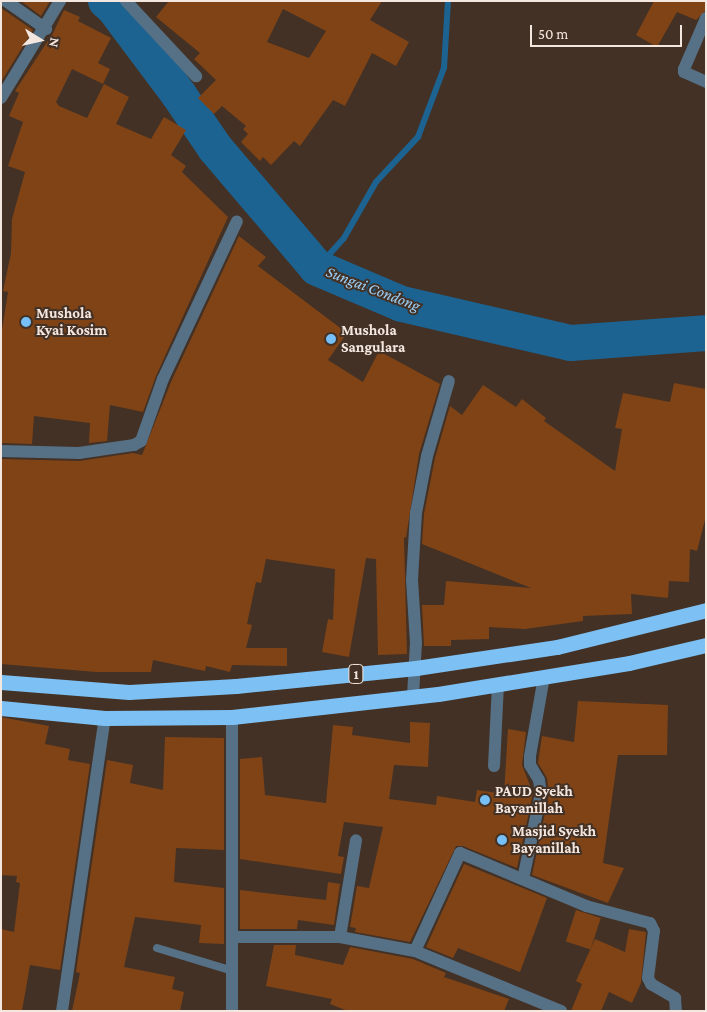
<!DOCTYPE html>
<style>
body{margin:0}
#map{position:relative;width:707px;height:1012px;overflow:hidden;background:#433125;font-family:"Crimson Pro",serif}
div>[style]{position:absolute}
[style*='--x']{left:calc(var(--x)*1px);top:calc(var(--y)*1px);width:calc(var(--w)*1px);rotate:calc(var(--a)*1deg)}
.stream>*{height:6px;margin:-3px;padding:0 3px;transform-origin:3px;border-radius:3px;background:#1c6391}
.river>*{height:36px;margin:-18px;padding:0 18px;transform-origin:18px;border-radius:18px;background:#1c6391}
.building>*{inset:0;background:#7f4316;transform-origin:0 0}
.lane>*{height:8px;margin:-4px;padding:0 4px;transform-origin:4px;border-radius:4px;background:#567085}
.street>*{height:12px;margin:-6px;padding:0 6px;transform-origin:6px;border-radius:6px;background:#567085}
.highway>*{height:15px;margin:-7.5px;padding:0 7.5px;transform-origin:7.5px;border-radius:7.5px;background:#7dc0f3}
.dots>*{width:14px;height:14px;translate:-50% -50%;box-sizing:border-box;border:2px solid #433125;border-radius:50%}
span{translate:-50% -50%;white-space:nowrap;text-align:center;line-height:1.15;-webkit-text-stroke:4px #433125;paint-order:stroke}
.shield-label span{padding:1px 4px;background:#433125;border:1px solid;border-radius:4px;-webkit-text-stroke-width:0}
.shield-label{font-size:14px;color:#f4e7e0;font-weight:700}
.poi-label{font-size:15px;color:#f4e7e0;font-weight:700}
.left{translate:0 -50%;text-align:left}
.water-label{font-size:16px;color:#9ed2fa;font-style:italic}
.frame{position:absolute;inset:0;border:2px solid #f4e7e0;pointer-events:none}
.north{position:absolute;left:15px;top:15px;width:50px;height:50px;-webkit-text-stroke:4px #433125;paint-order:stroke;rotate:100deg;font-size:14px;font-weight:700;line-height:20px;text-align:center;color:#f4e7e0}
.north::after{content:'';display:block;margin:auto;width:18px;height:22px;background:#f4e7e0;clip-path:polygon(50% 0,100% 100%,50% 72%,0 100%)}
.scale{position:absolute;left:530px;top:25px;width:152px;height:22px;box-sizing:border-box;border:2px solid #f4e7e0;border-top:0;padding-left:6px;font-size:15px;line-height:18px;white-space:nowrap;color:#f4e7e0;-webkit-text-stroke:4px #433125;paint-order:stroke}
</style>
<div id="map">
<div class="stream">
<div style="--x:317;--y:268;--w:40;--a:-48"></div>
<div style="--x:344;--y:238;--w:64;--a:-60.3"></div>
<div style="--x:376;--y:182;--w:62;--a:-47"></div>
<div style="--x:418;--y:137;--w:74;--a:-69.4"></div>
<div style="--x:444;--y:68;--w:67;--a:-86.6"></div>
</div>
<div class="river">
<div style="--x:106;--y:1;--w:11;--a:41"></div>
<div style="--x:114;--y:8;--w:109;--a:53.2"></div>
<div style="--x:179;--y:95;--w:64;--a:55.8"></div>
<div style="--x:215;--y:148;--w:157;--a:49.6"></div>
<div style="--x:317;--y:268;--w:92;--a:23"></div>
<div style="--x:402;--y:304;--w:173;--a:13"></div>
<div style="--x:571;--y:343;--w:135;--a:-4.2"></div>
</div>
<div class="building">
<div style="clip-path:polygon(21px 1px,50px 1px,41px 16px)"></div>
<div style="clip-path:polygon(evenodd,169px 1px,382px 1px,370px 20px,409px 42px,396px 66px,372px 53px,345px 106px,333px 100px,300px 146px,294px 141px,271px 165px,263px 157px,260px 161px,241px 142px,248px 134px,243px 129px,246px 126px,222px 106px,214px 114px,198px 98px,216px 80px,194px 59px,200px 53px,156px 17px,169px 1px,283px 9px,326px 31px,309px 58px,267px 42px,283px 9px)"></div>
<div style="clip-path:polygon(654px 1px,706px 1px,706px 10px,696px 20px,677px 12px,657px 47px,636px 35px)"></div>
<div style="clip-path:polygon(1px 8px,33px 30px,1px 82px)"></div>
<div style="clip-path:polygon(64px 10px,80px 17px,78px 21px,111px 38px,98px 63px,110px 69px,103px 84px,72px 69px,56px 102px,59px 106px,87px 118px,104px 84px,129px 97px,116px 124px,151px 139px,164px 117px,186px 130px,171px 155px,186px 166px,182px 172px,228px 217px,156px 376px,143px 412px,110px 405px,107px 441px,89px 443px,90px 423px,34px 416px,32px 444px,1px 443px,1px 336px,8px 292px,3px 291px,11px 253px,12px 219px,25px 172px,8px 166px,23px 122px,9px 116px,19px 93px,15px 91px,53px 33px)"></div>
<div style="clip-path:polygon(239px 236px,266px 257px,258px 266px,347px 333px,328px 360px,363px 382px,379px 351px,440px 384px,419px 454px,406px 538px,404px 537px,407px 654px,378px 655px,376px 559px,366px 558px,349px 657px,322px 652px,328px 619px,333px 620px,335px 569px,266px 559px,261px 583px,256px 582px,247px 624px,252px 625px,246px 648px,287px 648px,287px 666px,232px 665px,230px 672px,206px 666px,205px 671px,153px 660px,151px 672px,96px 672px,1px 664px,1px 459px,79px 461px,133px 453px,142px 455px,171px 382px)"></div>
<div style="clip-path:polygon(674px 383px,706px 389px,706px 516px,697px 551px,690px 549px,689px 582px,669px 581px,668px 598px,631px 594px,632px 614px,583px 616px,583px 621px,525px 629px,489px 627px,489px 639px,451px 640px,451px 646px,424px 646px,422px 605px,444px 605px,446px 581px,531px 588px,422px 544px,424px 514px,435px 458px,450px 406px,462px 415px,483px 385px,516px 407px,522px 399px,546px 418px,544px 421px,615px 471px,622px 429px,615px 428px,623px 393px,670px 402px)"></div>
<div style="clip-path:polygon(578px 701px,668px 705px,667px 755px,618px 755px,603px 863px,624px 868px,608px 903px,532px 875px,549px 794px,547px 778px,538px 763px,542px 736px,574px 742px)"></div>
<div style="clip-path:polygon(1px 717px,49px 726px,45px 744px,70px 749px,68px 760px,90px 764px,60px 970px,30px 965px,22px 1011px,1px 1011px,1px 929px,14px 932px,20px 883px,16px 882px,17px 876px,1px 875px)"></div>
<div style="clip-path:polygon(410px 722px,430px 723px,428px 767px,394px 765px,389px 799px,436px 805px,437px 796px,475px 802px,477px 790px,504px 794px,508px 729px,526px 732px,522px 765px,533px 793px,517px 868px,463px 846px,456px 846px,410px 942px,355px 932px,356px 928px,350px 927px,357px 886px,369px 888px,383px 827px,344px 822px,338px 856px,344px 857px,341px 874px,240px 859px,240px 759px,262px 757px,265px 795px,326px 803px,333px 725px,353px 727px,352px 735px,410px 743px)"></div>
<div style="clip-path:polygon(165px 737px,224px 738px,224px 850px,176px 848px,174px 882px,224px 888px,224px 944px,199px 943px,201px 925px,135px 917px,124px 967px,175px 977px,172px 989px,184px 992px,180px 1011px,72px 1011px,80px 973px,76px 972px,107px 760px,133px 765px,130px 783px,163px 790px)"></div>
<div style="clip-path:polygon(464px 864px,547px 898px,520px 972px,458px 948px,453px 958px,426px 947px)"></div>
<div style="clip-path:polygon(328px 882px,340px 884px,334px 925px,298px 920px,297px 929px,240px 929px,240px 890px,326px 900px)"></div>
<div style="left:576px;top:910px;width:26px;height:33px;rotate:18deg"></div>
<div style="clip-path:polygon(629px 929px,646px 932px,641px 983px,632px 1003px,609px 992px,601px 1011px,571px 1011px,582px 984px,576px 981px,595px 939px,625px 952px)"></div>
<div style="clip-path:polygon(274px 945px,296px 945px,295px 955px,343px 965px,350px 947px,413px 959px,446px 973px,444px 977px,509px 999px,504px 1011px,348px 1011px,330px 1004px,332px 999px,266px 986px)"></div>
</div>
<div class="lane">
<div style="--x:157;--y:948;--w:79;--a:16.8"></div>
</div>
<div class="street">
<div style="--x:6;--y:1;--w:49;--a:35"></div>
<div style="--x:126;--y:1;--w:103;--a:47"></div>
<div style="--x:706;--y:18;--w:56;--a:113.3"></div>
<div style="--x:684;--y:69;--w:3;--a:90"></div>
<div style="--x:684;--y:72;--w:24;--a:24"></div>
<div style="--x:1;--y:98;--w:114;--a:-58.7"></div>
<div style="--x:1;--y:451;--w:78;--a:1.5"></div>
<div style="--x:79;--y:453;--w:56;--a:-8.3"></div>
<div style="--x:134;--y:445;--w:8;--a:-30"></div>
<div style="--x:141;--y:441;--w:66;--a:-70.5"></div>
<div style="--x:163;--y:379;--w:174;--a:-64.9"></div>
<div style="--x:413;--y:696;--w:53;--a:-86.8"></div>
<div style="--x:416;--y:643;--w:63;--a:-93.6"></div>
<div style="--x:412;--y:580;--w:67;--a:-86.6"></div>
<div style="--x:416;--y:513;--w:58;--a:-79.1"></div>
<div style="--x:427;--y:456;--w:78;--a:-73.7"></div>
<div style="--x:232;--y:717;--w:294;--a:90"></div>
<div style="--x:494;--y:766;--w:82;--a:-87.2"></div>
<div style="--x:523;--y:879;--w:88;--a:-78.2"></div>
<div style="--x:541;--y:793;--w:13;--a:-99"></div>
<div style="--x:539;--y:780;--w:17;--a:-121"></div>
<div style="--x:530;--y:765;--w:9;--a:-90"></div>
<div style="--x:530;--y:756;--w:80;--a:-80"></div>
<div style="--x:233;--y:937;--w:107;--a:0"></div>
<div style="--x:340;--y:937;--w:98;--a:-80.6"></div>
<div style="--x:340;--y:937;--w:76;--a:10.6"></div>
<div style="--x:415;--y:951;--w:108;--a:-65.3"></div>
<div style="--x:460;--y:853;--w:137;--a:22.8"></div>
<div style="--x:586;--y:906;--w:66;--a:14.9"></div>
<div style="--x:650;--y:923;--w:9;--a:63"></div>
<div style="--x:654;--y:931;--w:47;--a:97.3"></div>
<div style="--x:648;--y:978;--w:7;--a:63"></div>
<div style="--x:651;--y:984;--w:28;--a:30"></div>
<div style="--x:675;--y:998;--w:13;--a:86"></div>
<div style="--x:415;--y:951;--w:158;--a:22.3"></div>
<div style="--x:62;--y:1011;--w:296;--a:-81.7"></div>
</div>
<div class="highway">
<div style="--x:1;--y:682;--w:128;--a:4.5"></div>
<div style="--x:129;--y:692;--w:107;--a:-3.2"></div>
<div style="--x:236;--y:686;--w:181;--a:-5.7"></div>
<div style="--x:416;--y:668;--w:143;--a:-8.5"></div>
<div style="--x:557;--y:647;--w:154;--a:-13.9"></div>
<div style="--x:1;--y:708;--w:104;--a:5.5"></div>
<div style="--x:105;--y:718;--w:127;--a:-0.5"></div>
<div style="--x:232;--y:717;--w:207;--a:-6.4"></div>
<div style="--x:438;--y:694;--w:193;--a:-9.2"></div>
<div style="--x:629;--y:663;--w:79;--a:-13.2"></div>
</div>
<div class="dots">
<div style="left:26px;top:322px;background:#76c0f7"></div>
<div style="left:331px;top:339px;background:#76c0f7"></div>
<div style="left:485px;top:800px;background:#76c0f7"></div>
<div style="left:502px;top:840px;background:#76c0f7"></div>
</div>
<div class="shield-label">
<span style="left:356px;top:674px">1</span>
</div>
<div class="poi-label">
<span class="left" style="left:36px;top:322px">Mushola<br>Kyai Kosim</span>
<span class="left" style="left:341px;top:339px">Mushola<br>Sangulara</span>
<span class="left" style="left:495px;top:800px">PAUD Syekh<br>Bayanillah</span>
<span class="left" style="left:512px;top:840px">Masjid Syekh<br>Bayanillah</span>
</div>
<div class="water-label">
<span style="left:373px;top:289px;rotate:21deg">Sungai Condong</span>
</div>
<div class="frame"></div>
<div class="north">N</div>
<div class="scale">50 m</div>
</div>
